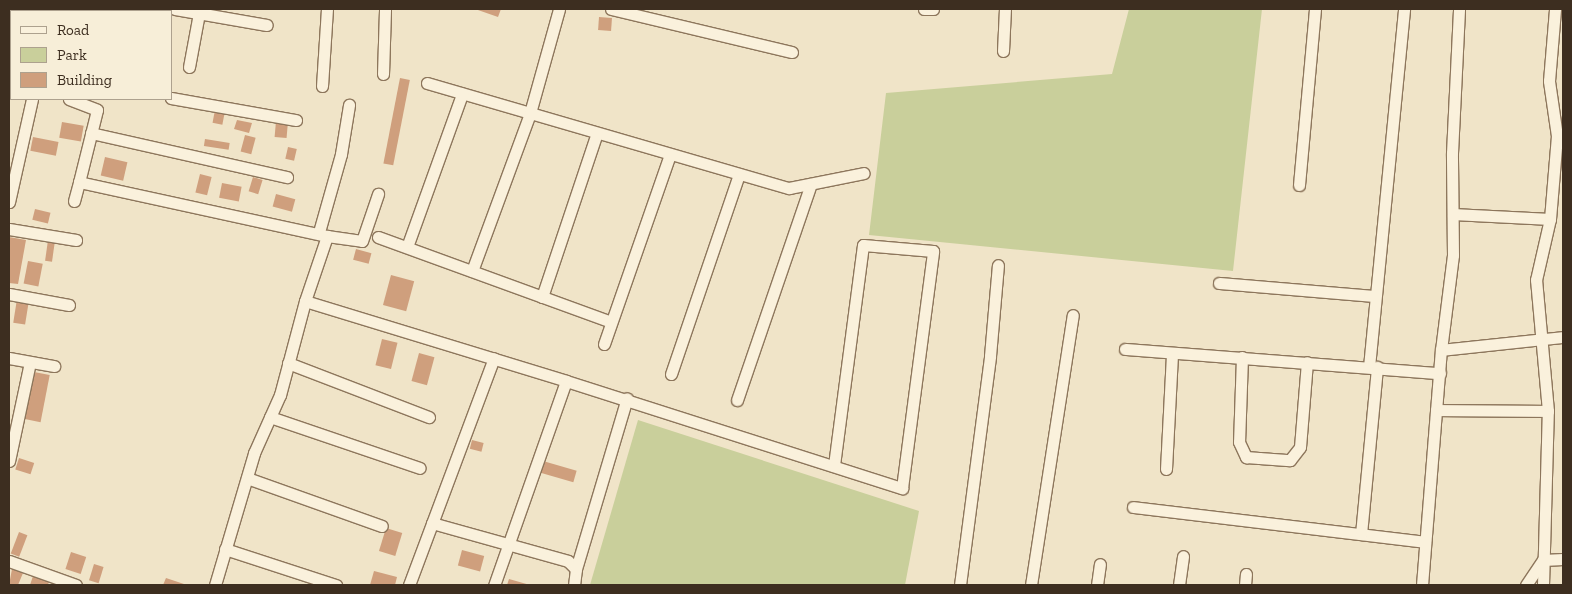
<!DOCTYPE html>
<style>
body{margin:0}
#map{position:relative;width:1572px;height:594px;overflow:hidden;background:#f0e4c8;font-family:"Zilla Slab",serif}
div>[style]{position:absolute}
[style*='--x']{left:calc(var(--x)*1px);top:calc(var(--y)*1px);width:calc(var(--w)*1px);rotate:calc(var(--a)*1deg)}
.green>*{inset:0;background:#c9cf9b}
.building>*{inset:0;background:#cf9f7d;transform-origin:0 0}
.roads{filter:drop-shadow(1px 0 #8d765c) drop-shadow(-1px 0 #8d765c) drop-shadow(0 1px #8d765c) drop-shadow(0 -1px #8d765c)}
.minor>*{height:11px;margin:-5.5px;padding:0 5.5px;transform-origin:5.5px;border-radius:5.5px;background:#faf1dc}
span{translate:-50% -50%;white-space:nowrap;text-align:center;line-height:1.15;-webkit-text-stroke:4px #f7eed8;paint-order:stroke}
.frame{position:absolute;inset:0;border:10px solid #3d2e20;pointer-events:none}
.legend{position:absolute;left:10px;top:10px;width:162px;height:90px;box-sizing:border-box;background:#f7eed8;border:1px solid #ada18e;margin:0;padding:6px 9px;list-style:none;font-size:15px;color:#3d2e20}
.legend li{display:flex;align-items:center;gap:10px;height:25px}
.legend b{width:25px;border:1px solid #ada18e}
</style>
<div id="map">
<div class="green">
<div style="clip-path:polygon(1129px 9px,1262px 9px,1233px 271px,869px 235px,886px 93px,1112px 74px)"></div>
<div style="clip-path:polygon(638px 420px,919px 511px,905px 585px,590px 585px)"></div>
</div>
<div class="building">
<div style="clip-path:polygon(475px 9px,501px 9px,498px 17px)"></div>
<div style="left:599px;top:17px;width:13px;height:13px;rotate:4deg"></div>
<div style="left:400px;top:78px;width:10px;height:87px;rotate:11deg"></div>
<div style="left:215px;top:110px;width:10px;height:13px;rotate:11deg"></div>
<div style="clip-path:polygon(237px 120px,252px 123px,249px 133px,234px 129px)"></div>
<div style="left:276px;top:121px;width:12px;height:16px;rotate:5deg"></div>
<div style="left:62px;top:122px;width:22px;height:16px;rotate:10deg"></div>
<div style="left:245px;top:135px;width:11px;height:17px;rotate:15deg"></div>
<div style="left:33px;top:137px;width:26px;height:14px;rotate:11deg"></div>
<div style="left:205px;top:139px;width:25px;height:7px;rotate:9deg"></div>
<div style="left:288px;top:147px;width:9px;height:12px;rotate:13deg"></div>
<div style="left:105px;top:157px;width:23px;height:19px;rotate:13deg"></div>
<div style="left:200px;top:174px;width:12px;height:19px;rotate:14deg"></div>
<div style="left:253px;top:177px;width:10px;height:15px;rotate:17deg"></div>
<div style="left:222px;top:183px;width:20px;height:15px;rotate:11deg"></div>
<div style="left:276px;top:194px;width:20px;height:13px;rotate:15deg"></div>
<div style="left:35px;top:209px;width:16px;height:11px;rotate:14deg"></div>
<div style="clip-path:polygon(9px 237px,26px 240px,18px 284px,9px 283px)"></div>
<div style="left:48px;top:240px;width:7px;height:21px;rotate:8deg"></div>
<div style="left:356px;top:249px;width:16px;height:11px;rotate:15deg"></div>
<div style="left:28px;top:261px;width:15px;height:23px;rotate:11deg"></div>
<div style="left:391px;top:275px;width:24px;height:31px;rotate:15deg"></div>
<div style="left:17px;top:299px;width:12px;height:24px;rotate:9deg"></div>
<div style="left:382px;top:339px;width:16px;height:27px;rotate:14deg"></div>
<div style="left:419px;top:353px;width:16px;height:29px;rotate:15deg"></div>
<div style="left:34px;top:372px;width:16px;height:48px;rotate:11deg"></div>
<div style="left:472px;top:440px;width:12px;height:9px;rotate:14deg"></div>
<div style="left:19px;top:458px;width:16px;height:12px;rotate:18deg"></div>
<div style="left:543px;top:461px;width:35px;height:12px;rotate:16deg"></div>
<div style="left:386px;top:528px;width:17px;height:24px;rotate:17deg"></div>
<div style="left:19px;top:532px;width:9px;height:23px;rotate:21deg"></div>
<div style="left:462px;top:550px;width:23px;height:16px;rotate:15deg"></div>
<div style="left:71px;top:552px;width:16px;height:18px;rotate:18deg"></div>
<div style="left:94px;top:564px;width:10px;height:17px;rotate:17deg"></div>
<div style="clip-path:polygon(12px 569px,23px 573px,18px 585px,9px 585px)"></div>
<div style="clip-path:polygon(374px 571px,397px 577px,395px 585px,370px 585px)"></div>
<div style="clip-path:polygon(34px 573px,50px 578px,48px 585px,30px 585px)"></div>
<div style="clip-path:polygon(166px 578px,184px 584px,183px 585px,163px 585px)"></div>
<div style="clip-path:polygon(509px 579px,530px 585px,507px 585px)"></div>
</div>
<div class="roads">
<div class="minor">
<div style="--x:175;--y:9;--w:93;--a:9.9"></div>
<div style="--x:611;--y:9;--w:186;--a:13.4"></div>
<div style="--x:924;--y:9;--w:9;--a:0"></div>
<div style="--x:50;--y:11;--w:2;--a:-90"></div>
<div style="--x:132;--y:11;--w:2;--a:-63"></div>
<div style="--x:1003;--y:51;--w:42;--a:-87.3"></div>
<div style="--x:189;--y:67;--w:55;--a:-79.5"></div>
<div style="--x:383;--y:74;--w:65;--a:-88.2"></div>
<div style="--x:9;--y:79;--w:2;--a:0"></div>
<div style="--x:427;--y:83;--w:377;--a:16.2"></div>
<div style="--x:789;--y:188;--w:76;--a:-11.3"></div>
<div style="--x:322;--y:86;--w:77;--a:-86.3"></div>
<div style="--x:171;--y:98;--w:127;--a:10"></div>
<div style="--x:69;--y:99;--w:30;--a:21"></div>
<div style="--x:97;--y:110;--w:74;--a:104"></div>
<div style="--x:79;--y:182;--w:254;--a:12.3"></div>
<div style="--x:91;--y:133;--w:201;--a:12.7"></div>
<div style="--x:1299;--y:185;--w:177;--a:-84.8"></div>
<div style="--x:74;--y:201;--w:20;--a:-75"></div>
<div style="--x:9;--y:202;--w:106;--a:-77.4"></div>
<div style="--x:1453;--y:214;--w:97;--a:3"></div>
<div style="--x:9;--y:229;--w:68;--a:9.3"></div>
<div style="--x:319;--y:232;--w:81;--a:-74.2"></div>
<div style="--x:341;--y:154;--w:50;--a:-80.7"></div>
<div style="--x:378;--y:237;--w:248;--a:20"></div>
<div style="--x:407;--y:247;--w:163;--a:-70.2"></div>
<div style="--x:472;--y:271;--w:168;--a:-69.8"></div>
<div style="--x:530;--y:113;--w:108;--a:-74.4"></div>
<div style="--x:1219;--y:283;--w:156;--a:4.8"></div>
<div style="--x:9;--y:294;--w:61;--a:10.4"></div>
<div style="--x:542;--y:297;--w:173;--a:-71.5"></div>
<div style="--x:305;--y:301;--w:69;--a:-71.3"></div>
<div style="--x:327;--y:236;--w:35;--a:8"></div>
<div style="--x:362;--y:241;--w:50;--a:-71.2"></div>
<div style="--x:604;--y:344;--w:201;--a:-70.8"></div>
<div style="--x:1125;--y:349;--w:316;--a:4.4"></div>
<div style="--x:1441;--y:350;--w:96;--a:-82.8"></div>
<div style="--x:1453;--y:255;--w:102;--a:-90.6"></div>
<div style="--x:1452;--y:153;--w:144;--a:-87.2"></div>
<div style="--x:1242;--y:357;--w:85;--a:92"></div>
<div style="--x:1239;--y:442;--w:17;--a:65"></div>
<div style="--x:1246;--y:457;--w:13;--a:4"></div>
<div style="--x:1259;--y:458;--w:31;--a:4"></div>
<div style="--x:1290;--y:460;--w:16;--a:-52"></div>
<div style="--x:1300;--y:447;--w:85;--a:-85.3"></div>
<div style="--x:9;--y:358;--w:46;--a:10.1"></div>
<div style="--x:288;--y:363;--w:151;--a:21"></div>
<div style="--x:1369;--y:367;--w:360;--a:-84.4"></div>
<div style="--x:671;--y:374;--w:211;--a:-71.2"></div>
<div style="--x:566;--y:381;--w:353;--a:17.7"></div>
<div style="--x:902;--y:488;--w:239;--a:-82.5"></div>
<div style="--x:933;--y:251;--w:70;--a:-175.1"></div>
<div style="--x:863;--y:245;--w:223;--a:97.5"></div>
<div style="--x:737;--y:400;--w:228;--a:-71.1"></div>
<div style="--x:1436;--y:410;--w:112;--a:0.5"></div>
<div style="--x:270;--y:417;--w:158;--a:18.8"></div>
<div style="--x:9;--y:461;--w:101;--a:-78"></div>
<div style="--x:1166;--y:469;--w:116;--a:-87"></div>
<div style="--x:247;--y:478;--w:143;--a:19.6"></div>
<div style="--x:1133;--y:507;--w:294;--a:6.8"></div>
<div style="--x:432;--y:523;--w:141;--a:15.6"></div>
<div style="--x:568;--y:561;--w:11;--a:45"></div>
<div style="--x:576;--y:569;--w:16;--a:97"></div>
<div style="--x:1361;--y:534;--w:168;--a:-84.5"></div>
<div style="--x:225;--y:549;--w:117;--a:18"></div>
<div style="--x:9;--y:561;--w:71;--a:19.7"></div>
<div style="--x:576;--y:569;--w:178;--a:-73.4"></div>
<div style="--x:215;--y:585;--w:138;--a:-73.5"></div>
<div style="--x:254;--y:453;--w:64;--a:-65.9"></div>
<div style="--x:280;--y:395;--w:97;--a:-75.1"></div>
<div style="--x:305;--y:301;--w:273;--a:17"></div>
<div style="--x:566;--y:381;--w:216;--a:109.4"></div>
<div style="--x:409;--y:585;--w:242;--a:-69.5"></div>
<div style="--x:960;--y:585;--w:231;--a:-82.5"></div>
<div style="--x:990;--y:356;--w:91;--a:-85"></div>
<div style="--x:1031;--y:585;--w:273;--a:-81.2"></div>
<div style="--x:1097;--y:585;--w:21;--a:-82"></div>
<div style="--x:1179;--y:585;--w:29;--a:-82"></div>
<div style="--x:1245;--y:585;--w:11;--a:-85"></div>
<div style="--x:1422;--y:585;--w:236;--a:-85.4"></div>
<div style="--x:1441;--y:350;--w:123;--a:-6.1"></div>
<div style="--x:1526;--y:585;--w:30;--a:-56"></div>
<div style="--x:1543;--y:560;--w:20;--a:-3"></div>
<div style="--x:1543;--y:585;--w:174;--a:-88.4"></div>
<div style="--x:1548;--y:411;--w:132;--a:-95.2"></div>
<div style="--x:1536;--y:280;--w:63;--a:-77.1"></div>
<div style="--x:1550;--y:219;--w:83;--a:-85.2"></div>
<div style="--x:1557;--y:136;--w:56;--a:-98.3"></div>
<div style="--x:1549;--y:81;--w:72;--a:-85.2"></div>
</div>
</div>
<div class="frame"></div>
<ul class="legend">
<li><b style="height:6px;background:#faf1dc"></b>Road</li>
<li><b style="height:14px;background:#c9cf9b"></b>Park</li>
<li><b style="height:14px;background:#cf9f7d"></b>Building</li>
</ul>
</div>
